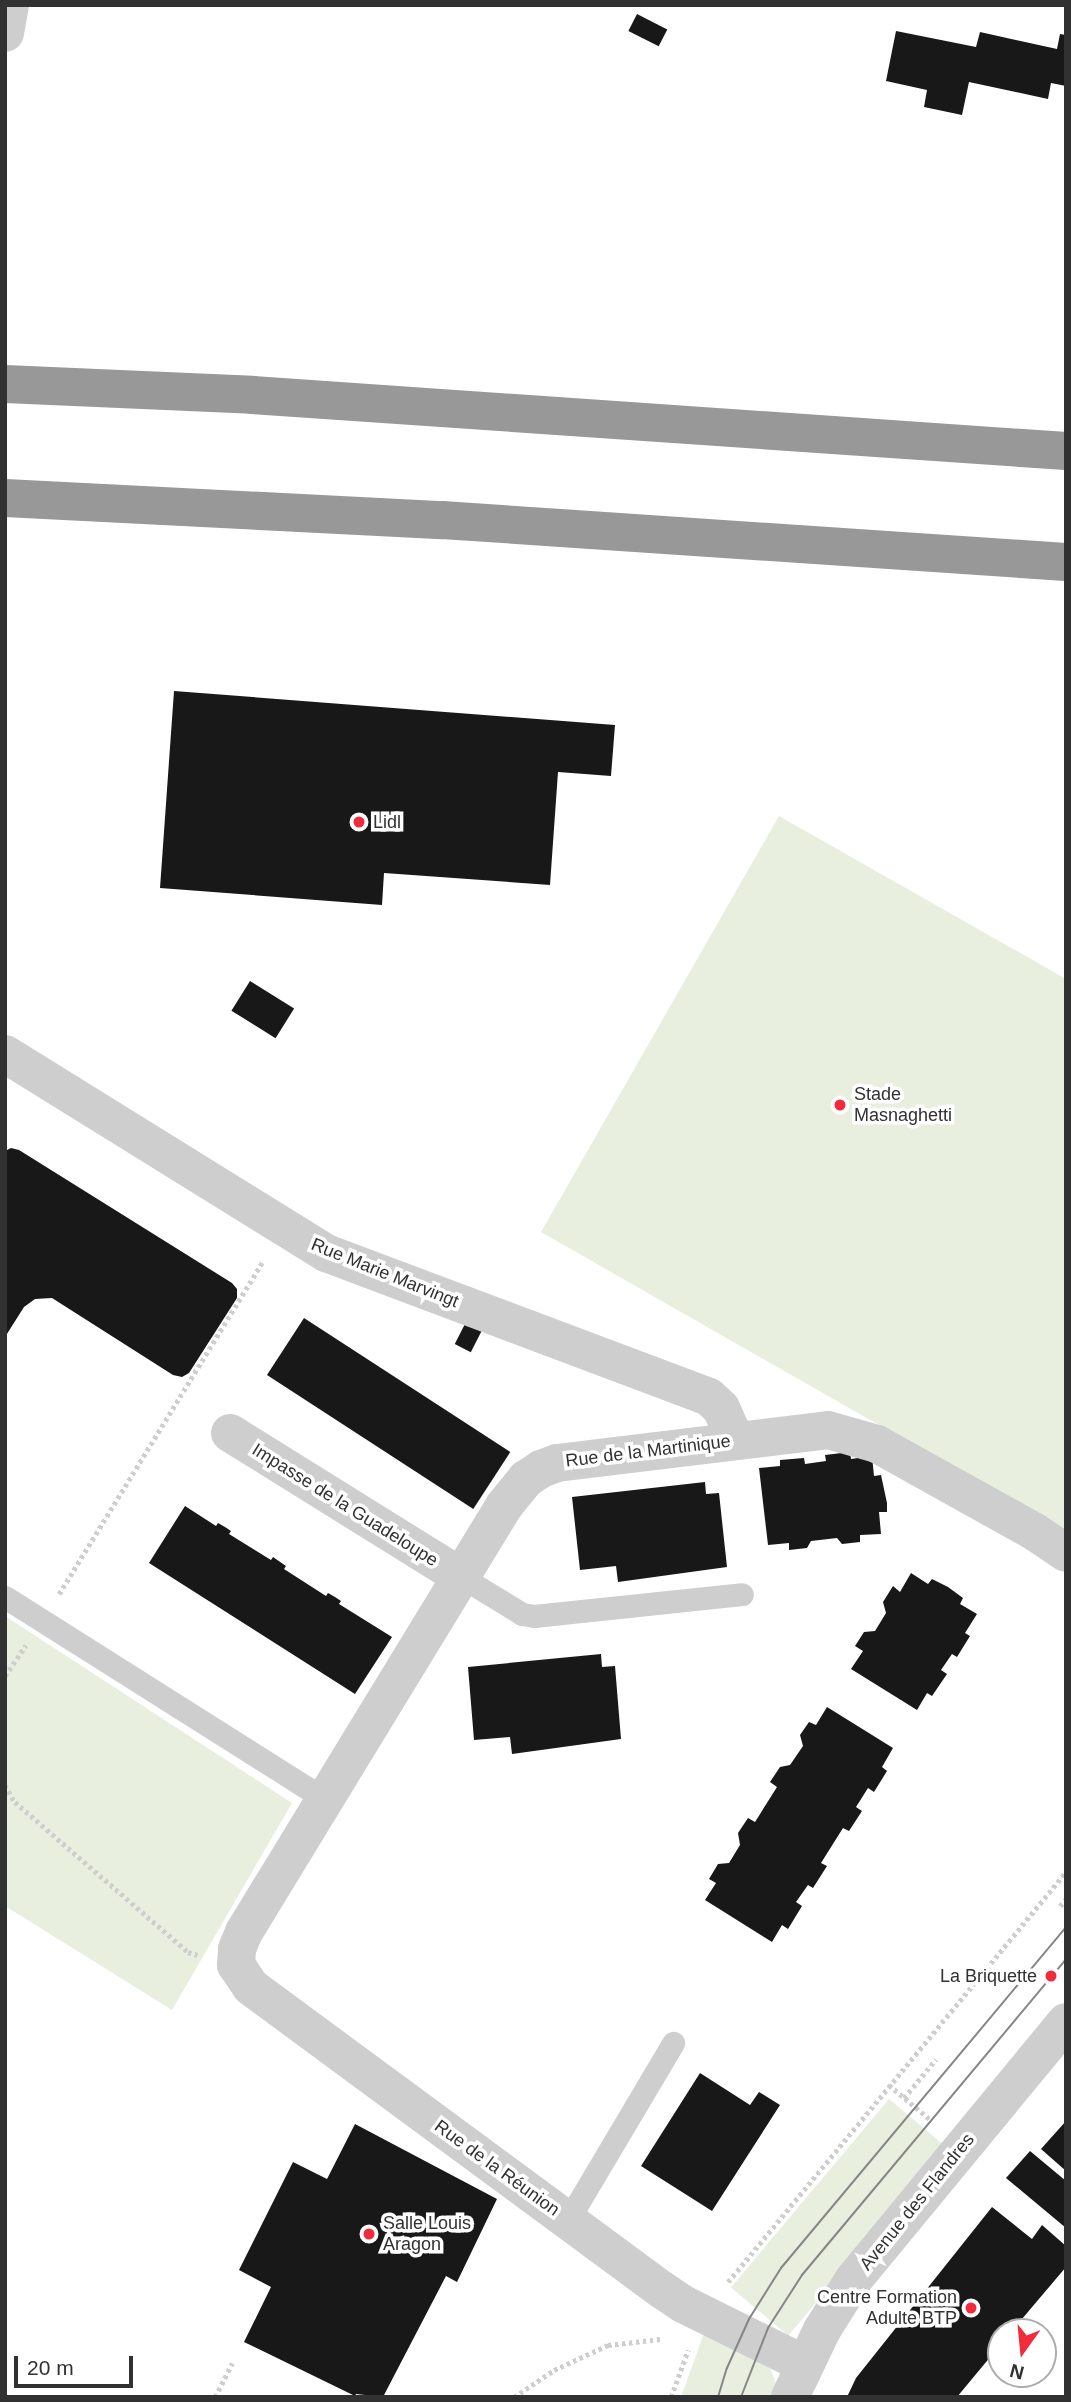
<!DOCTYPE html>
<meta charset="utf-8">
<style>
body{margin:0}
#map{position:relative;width:1071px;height:2402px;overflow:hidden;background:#fff;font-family:Helvetica,sans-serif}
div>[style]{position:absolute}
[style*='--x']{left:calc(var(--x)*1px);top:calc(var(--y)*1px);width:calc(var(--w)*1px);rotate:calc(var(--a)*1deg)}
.green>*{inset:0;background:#e8efdf;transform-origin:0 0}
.building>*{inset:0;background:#181818;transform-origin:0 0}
.path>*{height:4.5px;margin-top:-2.25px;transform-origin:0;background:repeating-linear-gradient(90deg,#cecece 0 3.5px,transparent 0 7px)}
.service>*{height:23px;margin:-11.5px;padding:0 11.5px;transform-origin:11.5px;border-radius:11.5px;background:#cecece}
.minor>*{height:38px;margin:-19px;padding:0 19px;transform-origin:19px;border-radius:19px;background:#cecece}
.tertiary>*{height:38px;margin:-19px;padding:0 19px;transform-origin:19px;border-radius:19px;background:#cecece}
.motorway>*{height:38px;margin:-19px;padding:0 19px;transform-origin:19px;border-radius:19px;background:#989898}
.tram>*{height:2px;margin:-1px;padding:0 1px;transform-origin:1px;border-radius:1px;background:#868686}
.dots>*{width:19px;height:19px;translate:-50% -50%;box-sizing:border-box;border:4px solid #fff;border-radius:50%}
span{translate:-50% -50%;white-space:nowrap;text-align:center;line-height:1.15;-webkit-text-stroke:7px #fff;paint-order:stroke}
.poi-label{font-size:18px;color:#313131}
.left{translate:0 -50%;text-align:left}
.right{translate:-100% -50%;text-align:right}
.street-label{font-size:18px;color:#313131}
.frame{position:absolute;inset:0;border:7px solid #313131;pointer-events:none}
.north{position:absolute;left:987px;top:2318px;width:70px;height:70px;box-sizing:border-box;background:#fff;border:2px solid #adadad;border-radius:50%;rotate:195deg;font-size:19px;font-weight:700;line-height:28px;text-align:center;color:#313131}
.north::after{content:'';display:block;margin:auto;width:24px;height:32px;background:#f12a3c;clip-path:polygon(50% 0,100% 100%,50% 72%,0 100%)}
.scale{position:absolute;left:14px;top:2356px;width:119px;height:32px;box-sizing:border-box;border:4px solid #313131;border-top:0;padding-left:9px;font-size:21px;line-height:24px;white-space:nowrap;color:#313131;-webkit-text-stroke:5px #fff;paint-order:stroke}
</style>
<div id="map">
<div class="green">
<div style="clip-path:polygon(779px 816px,1066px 979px,1066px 1532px,541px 1232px)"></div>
<div style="clip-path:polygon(5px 1616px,292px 1803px,172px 2010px,5px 1906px)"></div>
<div style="left:889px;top:2099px;width:75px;height:246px;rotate:40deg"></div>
<div style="clip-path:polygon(704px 2333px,770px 2367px,776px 2384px,773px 2397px,681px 2397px)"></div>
</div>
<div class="building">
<div style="left:637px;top:14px;width:34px;height:19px;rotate:27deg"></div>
<div style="clip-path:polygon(896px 31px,976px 47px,980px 32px,1057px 49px,1060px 34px,1066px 35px,1066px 86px,1051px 83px,1048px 99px,969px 82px,962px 115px,924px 107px,927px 90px,886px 81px)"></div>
<div style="clip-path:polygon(174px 691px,615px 725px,611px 776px,558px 772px,550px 885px,384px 873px,382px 905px,160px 888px)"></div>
<div style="left:250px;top:981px;width:52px;height:35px;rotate:32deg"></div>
<div style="clip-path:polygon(11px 1148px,19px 1150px,232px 1283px,237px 1289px,237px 1298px,189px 1373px,182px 1377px,173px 1375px,52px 1298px,35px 1299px,24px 1307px,5px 1337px,5px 1151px)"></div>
<div style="left:304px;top:1318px;width:246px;height:68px;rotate:33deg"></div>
<div style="left:467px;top:1320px;width:18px;height:27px;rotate:27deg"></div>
<div style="clip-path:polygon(850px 1452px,851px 1459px,872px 1456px,874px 1476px,881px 1475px,887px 1503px,887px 1512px,879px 1512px,881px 1534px,860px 1535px,860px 1542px,842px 1544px,837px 1538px,811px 1541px,807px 1548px,789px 1550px,789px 1543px,768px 1545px,759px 1468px,780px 1466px,780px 1460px,804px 1458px,805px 1464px,826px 1461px,825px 1455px)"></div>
<div style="clip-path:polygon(705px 1482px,706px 1494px,719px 1493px,727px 1567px,618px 1582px,616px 1566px,580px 1570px,572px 1497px)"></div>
<div style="clip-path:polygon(185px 1506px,216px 1526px,218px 1523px,225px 1527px,231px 1531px,229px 1534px,271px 1560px,273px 1557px,286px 1566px,284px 1569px,326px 1596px,328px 1593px,335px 1597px,341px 1601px,339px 1604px,392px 1637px,355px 1694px,149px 1563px)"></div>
<div style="clip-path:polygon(911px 1573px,928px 1584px,932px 1579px,948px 1587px,963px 1598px,960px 1604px,977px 1614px,965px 1633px,970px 1636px,957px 1657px,952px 1654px,941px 1670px,947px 1674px,932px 1696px,927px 1693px,917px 1710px,851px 1669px,863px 1651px,855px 1646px,864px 1632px,875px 1631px,886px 1613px,883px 1602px,893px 1586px,900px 1592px)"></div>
<div style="clip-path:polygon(601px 1654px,602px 1667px,615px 1666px,621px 1739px,512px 1754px,510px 1737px,474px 1740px,468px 1667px)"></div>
<div style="clip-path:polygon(827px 1707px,893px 1748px,882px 1767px,887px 1771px,874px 1792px,868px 1788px,856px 1807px,862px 1811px,849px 1831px,843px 1828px,821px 1863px,827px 1866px,813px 1888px,808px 1885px,796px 1902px,802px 1906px,788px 1929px,782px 1925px,772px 1942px,705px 1900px,716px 1883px,709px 1879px,718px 1864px,729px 1863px,740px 1845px,738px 1833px,748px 1818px,755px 1822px,777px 1787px,770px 1782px,780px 1767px,790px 1765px,803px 1746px,800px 1735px,809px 1722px,816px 1725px)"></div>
<div style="clip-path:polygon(700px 2073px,750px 2105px,759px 2092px,780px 2105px,712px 2211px,641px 2166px)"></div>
<div style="clip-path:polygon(1066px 2121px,1066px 2171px,1041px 2149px)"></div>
<div style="clip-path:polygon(355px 2124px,497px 2199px,457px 2282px,446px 2276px,383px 2397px,356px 2394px,355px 2396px,244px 2342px,271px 2287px,239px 2270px,293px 2162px,327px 2179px)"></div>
<div style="clip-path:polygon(1030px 2151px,1066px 2181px,1066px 2228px,1006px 2178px)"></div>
<div style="clip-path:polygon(992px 2207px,1032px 2239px,1042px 2225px,1066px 2246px,1066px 2267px,1011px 2332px,1001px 2332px,1001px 2344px,957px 2397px,847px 2397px,856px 2378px)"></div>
</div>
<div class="path">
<div style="--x:59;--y:1594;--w:391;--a:-58.5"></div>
<div style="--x:5;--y:1676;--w:37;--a:-56"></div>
<div style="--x:5;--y:1785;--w:20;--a:60"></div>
<div style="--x:15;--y:1802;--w:229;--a:40.9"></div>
<div style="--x:188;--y:1952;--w:10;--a:17"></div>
<div style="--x:1060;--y:1906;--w:9;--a:-49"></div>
<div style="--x:889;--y:2085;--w:56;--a:39.9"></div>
<div style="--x:904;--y:2098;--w:50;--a:-50.6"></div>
<div style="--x:728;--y:2282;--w:531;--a:-50.5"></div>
<div style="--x:215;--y:2397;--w:38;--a:-63"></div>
<div style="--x:514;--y:2397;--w:48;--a:-34"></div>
<div style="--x:554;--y:2370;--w:60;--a:-24.8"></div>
<div style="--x:608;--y:2345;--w:53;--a:-6.5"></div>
<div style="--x:671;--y:2397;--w:50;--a:-70.1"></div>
</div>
<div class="service">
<div style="--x:460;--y:1576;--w:73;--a:31.5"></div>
<div style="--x:522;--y:1614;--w:12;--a:9"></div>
<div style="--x:534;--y:1616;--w:209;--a:-6"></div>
<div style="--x:5;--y:1597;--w:378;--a:32.3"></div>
<div style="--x:568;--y:2220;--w:206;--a:-59.3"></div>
</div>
<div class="minor">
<div style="--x:5;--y:1054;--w:378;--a:31.8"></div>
<div style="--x:326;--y:1253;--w:409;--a:20.6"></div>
<div style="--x:709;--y:1397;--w:16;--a:43"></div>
<div style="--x:721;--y:1408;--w:35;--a:66"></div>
<div style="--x:230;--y:1433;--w:271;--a:31.9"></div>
<div style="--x:804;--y:2364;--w:135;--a:-153.6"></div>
<div style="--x:683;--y:2304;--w:25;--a:-146"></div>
<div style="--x:662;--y:2290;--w:511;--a:-143.6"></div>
<div style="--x:251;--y:1987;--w:27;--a:-124"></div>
<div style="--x:236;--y:1965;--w:16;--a:-86"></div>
<div style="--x:237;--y:1949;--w:18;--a:-68"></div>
<div style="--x:244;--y:1932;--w:499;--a:-58.6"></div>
<div style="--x:504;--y:1506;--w:35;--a:-51"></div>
<div style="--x:526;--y:1479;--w:18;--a:-34"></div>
<div style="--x:541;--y:1469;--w:17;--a:-21"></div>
<div style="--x:557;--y:1463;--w:273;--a:-6.9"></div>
<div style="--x:828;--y:1430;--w:51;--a:15.9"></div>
<div style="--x:877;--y:1444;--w:181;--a:29.1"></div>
<div style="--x:1035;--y:1532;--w:37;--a:34"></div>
<div style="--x:790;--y:2397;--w:74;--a:-64.5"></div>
<div style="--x:822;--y:2330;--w:60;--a:-57.9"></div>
<div style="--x:854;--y:2279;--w:333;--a:-50.5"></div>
</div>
<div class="tertiary">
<div style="--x:5;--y:33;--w:28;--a:-80"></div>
</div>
<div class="motorway">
<div style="--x:5;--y:384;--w:247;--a:2.5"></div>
<div style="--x:252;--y:395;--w:816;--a:3.94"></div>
<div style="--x:5;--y:498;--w:438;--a:2.9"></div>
<div style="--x:442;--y:520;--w:625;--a:3.85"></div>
</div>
<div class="tram">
<div style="--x:718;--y:2397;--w:30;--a:-73"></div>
<div style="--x:727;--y:2368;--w:54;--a:-65.8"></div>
<div style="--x:749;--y:2319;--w:60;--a:-57.9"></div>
<div style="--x:781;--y:2268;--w:444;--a:-50.1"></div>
<div style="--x:741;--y:2397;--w:74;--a:-68.6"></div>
<div style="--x:768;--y:2328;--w:63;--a:-57.3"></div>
<div style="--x:802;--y:2275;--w:412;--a:-50.1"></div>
</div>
<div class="dots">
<div style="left:359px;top:822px;background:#f12a3c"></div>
<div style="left:840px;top:1105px;background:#f12a3c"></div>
<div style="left:1051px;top:1976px;background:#f12a3c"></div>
<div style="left:369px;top:2234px;background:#f12a3c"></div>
<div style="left:971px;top:2308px;background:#f12a3c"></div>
</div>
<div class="poi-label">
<span class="left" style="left:373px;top:822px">Lidl</span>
<span class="left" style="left:854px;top:1105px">Stade<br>Masnaghetti</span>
<span class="right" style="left:1037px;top:1976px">La Briquette</span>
<span class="left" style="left:383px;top:2234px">Salle Louis<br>Aragon</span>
<span class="right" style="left:957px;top:2308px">Centre Formation<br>Adulte BTP</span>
</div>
<div class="street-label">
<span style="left:385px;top:1273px;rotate:22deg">Rue Marie Marvingt</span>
<span style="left:648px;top:1451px;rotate:-7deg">Rue de la Martinique</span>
<span style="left:345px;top:1505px;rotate:32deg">Impasse de la Guadeloupe</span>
<span style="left:497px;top:2168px;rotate:36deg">Rue de la Réunion</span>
<span style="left:917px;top:2202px;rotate:-51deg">Avenue des Flandres</span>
</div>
<div class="frame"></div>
<div class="north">N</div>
<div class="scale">20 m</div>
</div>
